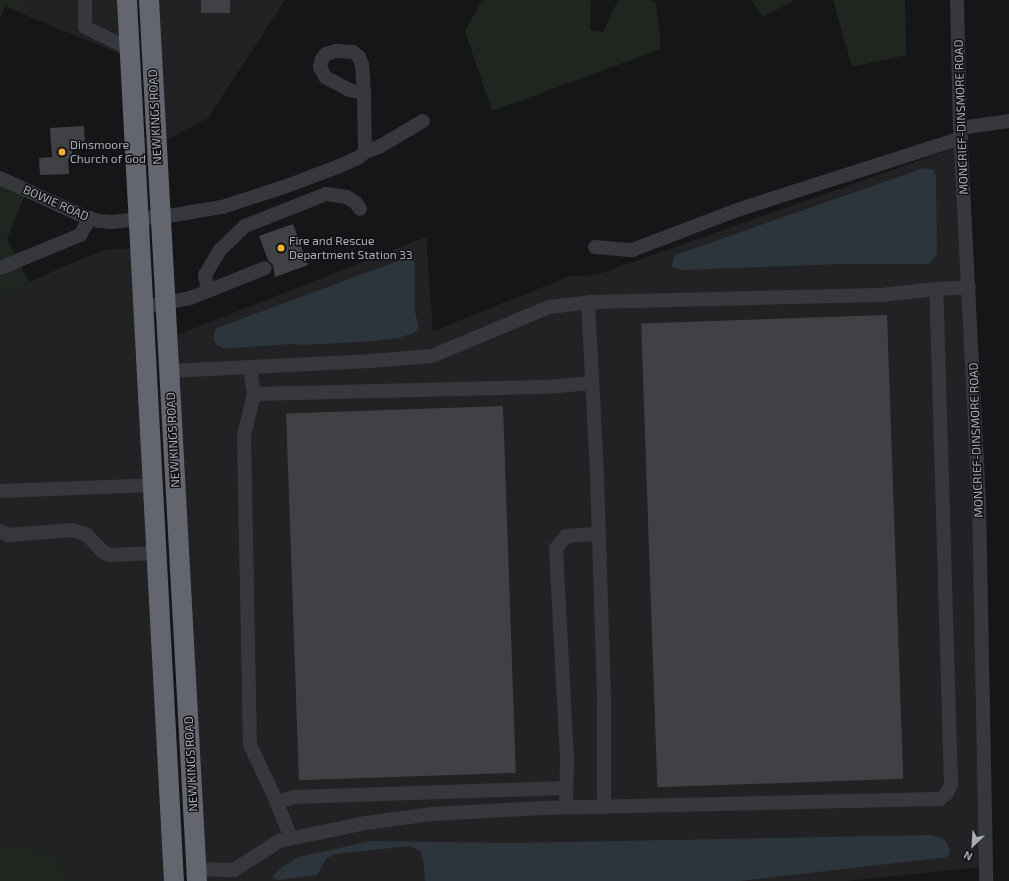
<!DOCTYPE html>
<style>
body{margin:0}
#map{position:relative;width:1009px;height:881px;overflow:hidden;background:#161618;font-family:"Exo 2",sans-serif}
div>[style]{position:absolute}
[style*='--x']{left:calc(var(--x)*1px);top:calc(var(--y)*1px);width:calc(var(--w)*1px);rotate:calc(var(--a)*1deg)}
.built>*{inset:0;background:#222225}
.green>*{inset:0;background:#1e261f}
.water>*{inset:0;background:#2c353c}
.building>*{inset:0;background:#404145;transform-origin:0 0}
.minor>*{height:14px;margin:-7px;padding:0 7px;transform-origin:7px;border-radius:7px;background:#37383d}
.highway>*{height:20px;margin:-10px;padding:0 10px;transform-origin:10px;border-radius:10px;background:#63666e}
.dots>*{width:11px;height:11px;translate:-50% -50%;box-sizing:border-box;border:2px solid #111113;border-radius:50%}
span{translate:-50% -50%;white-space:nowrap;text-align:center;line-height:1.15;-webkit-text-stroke:3px #111113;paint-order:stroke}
.street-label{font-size:12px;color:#a8adb8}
.poi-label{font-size:12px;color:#a8adb8}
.left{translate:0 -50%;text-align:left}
.north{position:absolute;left:953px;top:825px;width:40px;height:40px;-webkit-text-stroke:3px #111113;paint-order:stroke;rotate:205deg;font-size:11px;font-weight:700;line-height:16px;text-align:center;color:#a8adb8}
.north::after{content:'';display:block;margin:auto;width:14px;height:18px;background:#a8adb8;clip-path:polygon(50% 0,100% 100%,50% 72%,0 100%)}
</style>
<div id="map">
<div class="built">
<div style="clip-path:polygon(22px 0,120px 0,123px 55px,23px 14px)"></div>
<div style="clip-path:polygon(157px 0,285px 0,208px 118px,165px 141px)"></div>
<div style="clip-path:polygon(957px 147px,970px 413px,983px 867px,846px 881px,204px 881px,175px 336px,426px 237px,433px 331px,570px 276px,596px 275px)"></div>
<div style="clip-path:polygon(134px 248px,167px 881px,72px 881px,54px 855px,0 844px,0 294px,103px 250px)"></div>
</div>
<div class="green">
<div style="clip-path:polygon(0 0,22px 0,23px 14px,5px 6px,0 18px)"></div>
<div style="clip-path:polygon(482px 0,591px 0,590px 30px,603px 32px,618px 0,649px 0,656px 2px,661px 49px,492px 111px,465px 31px)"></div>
<div style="clip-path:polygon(752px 0,795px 0,763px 17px)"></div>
<div style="clip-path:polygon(833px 0,905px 0,906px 55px,852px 67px)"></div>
<div style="clip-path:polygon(0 183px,25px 194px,7px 239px,29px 282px,0 294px)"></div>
<div style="clip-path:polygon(0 844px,54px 855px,72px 881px,0 881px)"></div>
</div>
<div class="water">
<div style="clip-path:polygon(924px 168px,933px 170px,936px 177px,937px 254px,929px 264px,841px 264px,681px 270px,671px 267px,675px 255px)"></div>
<div style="clip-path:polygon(406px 258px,410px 259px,415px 263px,415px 312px,418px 324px,418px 329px,413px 333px,399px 338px,375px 341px,303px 345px,292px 344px,233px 348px,222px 348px,216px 344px,214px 340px,214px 333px,217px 328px)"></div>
<div style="clip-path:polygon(931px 835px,944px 839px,948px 845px,950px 852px,947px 857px,740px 881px,425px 881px,424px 864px,421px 852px,410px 846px,335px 854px,327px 858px,317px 875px,278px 880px,272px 877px,281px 868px,298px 857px,371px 841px,512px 843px)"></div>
</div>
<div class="building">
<div style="left:201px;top:0;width:29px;height:13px"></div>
<div style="clip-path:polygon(84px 126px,85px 145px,72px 146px,72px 158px,68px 159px,69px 174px,40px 175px,39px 158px,52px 157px,50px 128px)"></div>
<div style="clip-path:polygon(293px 224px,308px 265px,275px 277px,273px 265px,268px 260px,259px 236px)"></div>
<div style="left:887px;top:315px;width:464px;height:246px;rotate:88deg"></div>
<div style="left:503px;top:406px;width:367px;height:217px;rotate:88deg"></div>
</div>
<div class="minor">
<div style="--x:85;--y:0;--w:27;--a:90"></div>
<div style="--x:85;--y:27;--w:50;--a:26.1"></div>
<div style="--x:957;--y:0;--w:128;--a:88.7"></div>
<div style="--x:960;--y:128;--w:374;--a:87.1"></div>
<div style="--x:979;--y:502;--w:379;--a:88.9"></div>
<div style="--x:960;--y:128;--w:49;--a:-8.1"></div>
<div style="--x:365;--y:152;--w:15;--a:-20"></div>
<div style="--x:379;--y:147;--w:51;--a:-30.6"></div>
<div style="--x:0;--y:178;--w:94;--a:24.6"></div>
<div style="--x:85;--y:217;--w:15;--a:16"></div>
<div style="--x:99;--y:221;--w:13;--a:4"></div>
<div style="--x:112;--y:222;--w:62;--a:-6.4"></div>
<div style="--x:174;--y:215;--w:49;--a:-9.5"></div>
<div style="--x:222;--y:207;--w:65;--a:-17.9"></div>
<div style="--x:284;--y:187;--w:57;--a:-20.7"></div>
<div style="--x:337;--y:167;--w:24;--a:-24"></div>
<div style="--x:359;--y:157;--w:8;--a:-40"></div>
<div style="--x:365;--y:152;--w:59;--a:-91"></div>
<div style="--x:364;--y:93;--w:28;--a:-94"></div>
<div style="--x:362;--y:65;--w:9;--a:-111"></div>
<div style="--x:359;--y:57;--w:8;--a:-140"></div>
<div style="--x:353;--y:52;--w:17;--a:-177"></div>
<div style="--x:336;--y:51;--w:10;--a:163"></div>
<div style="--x:326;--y:54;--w:6;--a:129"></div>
<div style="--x:322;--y:59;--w:8;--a:104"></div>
<div style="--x:320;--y:67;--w:11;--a:63"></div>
<div style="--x:325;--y:77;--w:27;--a:28"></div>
<div style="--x:349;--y:90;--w:15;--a:11"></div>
<div style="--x:595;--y:247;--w:37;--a:5"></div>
<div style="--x:632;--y:250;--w:116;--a:-20.8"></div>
<div style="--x:740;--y:209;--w:232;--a:-17.8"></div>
<div style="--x:0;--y:268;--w:87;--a:-22.4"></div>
<div style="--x:80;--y:235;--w:20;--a:-60"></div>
<div style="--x:208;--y:291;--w:61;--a:-22"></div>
<div style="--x:588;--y:302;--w:173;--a:87"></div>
<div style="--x:597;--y:475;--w:228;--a:88.2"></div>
<div style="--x:604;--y:703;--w:104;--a:90"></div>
<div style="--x:143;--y:307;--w:48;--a:-10.8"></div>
<div style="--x:190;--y:298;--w:19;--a:-21"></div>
<div style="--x:208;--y:291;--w:16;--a:-101"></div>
<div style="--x:205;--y:275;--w:29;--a:-59"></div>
<div style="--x:220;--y:250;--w:35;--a:-44"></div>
<div style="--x:245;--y:226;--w:87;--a:-21.6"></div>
<div style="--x:326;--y:194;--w:21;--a:8"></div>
<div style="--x:347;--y:197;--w:11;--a:34"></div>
<div style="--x:356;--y:203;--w:7;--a:56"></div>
<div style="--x:250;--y:367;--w:27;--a:82"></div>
<div style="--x:254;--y:394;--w:42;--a:103.7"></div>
<div style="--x:244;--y:435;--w:310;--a:88.9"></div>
<div style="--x:250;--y:745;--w:59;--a:64.7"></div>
<div style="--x:275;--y:798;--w:43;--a:68.2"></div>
<div style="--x:169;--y:371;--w:202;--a:-2.8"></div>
<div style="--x:371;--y:361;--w:61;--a:-4.7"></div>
<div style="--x:432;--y:356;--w:127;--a:-22.7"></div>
<div style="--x:549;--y:307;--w:44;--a:-6.5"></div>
<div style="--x:593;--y:302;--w:288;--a:-1.4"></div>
<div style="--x:881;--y:295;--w:55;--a:-6.2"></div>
<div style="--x:254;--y:394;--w:293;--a:-1.4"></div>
<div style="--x:547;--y:387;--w:45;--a:-5.1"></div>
<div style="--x:0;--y:491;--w:153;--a:-2.2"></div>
<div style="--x:0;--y:531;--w:9;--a:27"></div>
<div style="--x:8;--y:535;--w:64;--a:-4.5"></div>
<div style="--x:72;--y:530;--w:16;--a:18"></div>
<div style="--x:87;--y:535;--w:23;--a:47"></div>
<div style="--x:103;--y:552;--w:8;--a:23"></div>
<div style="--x:110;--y:555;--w:47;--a:-2.4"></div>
<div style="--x:277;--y:802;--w:18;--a:-16"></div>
<div style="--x:294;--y:797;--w:272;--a:-1.9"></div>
<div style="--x:566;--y:807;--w:48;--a:-88.8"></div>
<div style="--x:567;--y:759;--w:211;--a:-93"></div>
<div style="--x:556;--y:548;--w:16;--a:-50"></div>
<div style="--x:566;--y:536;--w:32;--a:-4"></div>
<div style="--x:196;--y:869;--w:38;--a:2"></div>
<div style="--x:234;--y:870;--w:54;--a:-32.8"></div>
<div style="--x:279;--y:841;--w:89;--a:-11.7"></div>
<div style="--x:366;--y:823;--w:67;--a:-7.8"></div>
<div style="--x:432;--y:814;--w:110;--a:-3.1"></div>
<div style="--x:542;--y:808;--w:398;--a:-1.3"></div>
<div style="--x:940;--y:799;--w:9;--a:-41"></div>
<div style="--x:947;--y:793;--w:10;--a:-66"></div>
<div style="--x:951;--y:784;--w:495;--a:-91.7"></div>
<div style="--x:936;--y:289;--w:33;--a:-3"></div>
</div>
<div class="highway">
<div style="--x:127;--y:0;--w:882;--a:86.95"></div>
<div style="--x:149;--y:0;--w:882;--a:86.88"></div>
</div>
<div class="dots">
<div style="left:62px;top:152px;background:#f2b134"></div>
<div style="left:281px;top:248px;background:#f2b134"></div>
</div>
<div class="street-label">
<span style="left:155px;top:117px;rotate:-93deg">NEW KINGS ROAD</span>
<span style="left:961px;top:117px;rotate:-92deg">MONCRIEF-DINSMORE ROAD</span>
<span style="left:56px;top:203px;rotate:24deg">BOWIE ROAD</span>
<span style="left:173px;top:440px;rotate:-93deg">NEW KINGS ROAD</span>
<span style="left:976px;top:440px;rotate:-92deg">MONCRIEF-DINSMORE ROAD</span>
<span style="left:191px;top:764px;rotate:-93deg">NEW KINGS ROAD</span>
</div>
<div class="poi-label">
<span class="left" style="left:70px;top:152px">Dinsmoore<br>Church of God</span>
<span class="left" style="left:289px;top:248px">Fire and Rescue<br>Department Station 33</span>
</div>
<div class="north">N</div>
</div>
